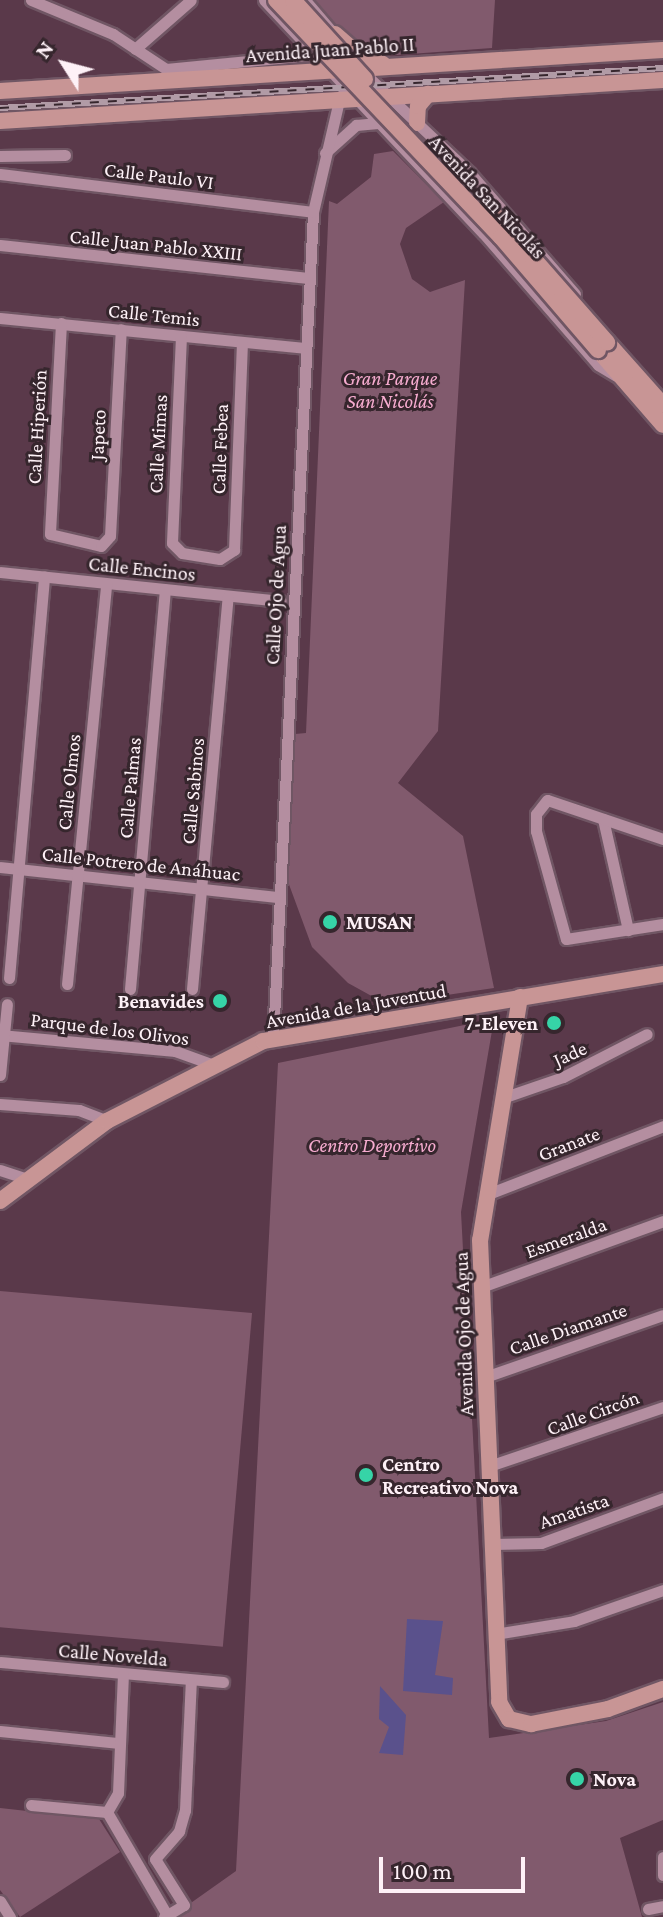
<!DOCTYPE html>
<meta charset="utf-8">
<style>
body{margin:0}
#map{position:relative;width:663px;height:1917px;overflow:hidden;background:#5a394a;font-family:"Crimson Pro",serif}
div>[style]{position:absolute}
[style*='--x']{left:calc(var(--x)*1px);top:calc(var(--y)*1px);width:calc(var(--w)*1px);rotate:calc(var(--a)*1deg)}
.green>*{inset:0;background:#815a6d;transform-origin:0 0}
.water>*{inset:0;background:#5a518c}
.roads{filter:drop-shadow(2px 0 #705664) drop-shadow(-2px 0 #705664) drop-shadow(0 2px #705664) drop-shadow(0 -2px #705664)}
.street>*{height:11px;margin:-5.5px;padding:0 5.5px;transform-origin:5.5px;border-radius:5.5px;background:#b48ea0}
.secondary>*{height:16px;margin:-8px;padding:0 8px;transform-origin:8px;border-radius:8px;background:#c89595}
.rail>*{height:6px;margin-top:-3px;transform-origin:0;background:repeating-linear-gradient(90deg,#36262d 0 9px,#b19ba6 0 18px);box-sizing:border-box;border-block:2px solid #b19ba6}
.bridges{filter:drop-shadow(2px 0 #705664) drop-shadow(-2px 0 #705664) drop-shadow(0 2px #705664) drop-shadow(0 -2px #705664)}
.secondary-bridge>*{height:16px;margin:-8px;padding:0 8px;transform-origin:8px;border-radius:8px;background:#c89595}
.dots>*{width:22px;height:22px;translate:-50% -50%;box-sizing:border-box;border:4px solid #36262d;border-radius:50%}
span{translate:-50% -50%;white-space:nowrap;text-align:center;line-height:1.15;-webkit-text-stroke:6px #36262d;paint-order:stroke}
.street-label{font-size:20px;color:#fef1f7}
.park-label{font-size:20px;color:#f7acd0;font-style:italic}
.poi-label{font-size:20px;color:#fef1f7;font-weight:700}
.left{translate:0 -50%;text-align:left}
.right{translate:-100% -50%;text-align:right}
.north{position:absolute;left:24px;top:24px;width:80px;height:80px;-webkit-text-stroke:6px #36262d;paint-order:stroke;rotate:306deg;font-size:22px;font-weight:700;line-height:32px;text-align:center;color:#fef1f7}
.north::after{content:'';display:block;margin:auto;width:28px;height:36px;background:#fef1f7;clip-path:polygon(50% 0,100% 100%,50% 72%,0 100%)}
.scale{position:absolute;left:379px;top:1857px;width:146px;height:36px;box-sizing:border-box;border:4px solid #fef1f7;border-top:0;padding-left:10px;font-size:24px;line-height:28px;white-space:nowrap;color:#fef1f7;-webkit-text-stroke:6px #36262d;paint-order:stroke}
</style>
<div id="map">
<div class="green">
<div style="clip-path:polygon(309px 0,495px 0,492px 48px,369px 57px,341px 43px)"></div>
<div style="clip-path:polygon(393px 151px,444px 202px,406px 228px,400px 244px,412px 279px,430px 292px,465px 280px,438px 731px,398px 783px,463px 836px,494px 988px,386px 1004px,348px 983px,312px 947px,287px 879px,295px 734px,306px 733px,329px 201px,337px 204px,371px 177px,374px 154px)"></div>
<div style="clip-path:polygon(494px 1019px,461px 1212px,489px 1738px,606px 1721px,663px 1702px,663px 1820px,620px 1838px,642px 1917px,171px 1917px,236px 1871px,278px 1063px)"></div>
<div style="left:0;top:1291px;width:253px;height:335px;rotate:5deg"></div>
<div style="clip-path:polygon(0 1808px,99px 1819px,120px 1852px,20px 1917px,0 1890px)"></div>
</div>
<div class="water">
<div style="clip-path:polygon(407px 1619px,443px 1621px,435px 1675px,453px 1678px,452px 1695px,403px 1691px)"></div>
<div style="clip-path:polygon(380px 1686px,406px 1715px,403px 1755px,379px 1753px,389px 1727px,379px 1719px)"></div>
</div>
<div class="roads">
<div class="street">
<div style="--x:31;--y:0;--w:89;--a:22.5"></div>
<div style="--x:113;--y:34;--w:64;--a:33.4"></div>
<div style="--x:166;--y:69;--w:155;--a:-5.6"></div>
<div style="--x:264;--y:0;--w:320;--a:46.8"></div>
<div style="--x:483;--y:233;--w:175;--a:48.9"></div>
<div style="--x:598;--y:365;--w:21;--a:31"></div>
<div style="--x:305;--y:0;--w:52;--a:49.6"></div>
<div style="--x:135;--y:49;--w:74;--a:-41.2"></div>
<div style="--x:364;--y:73;--w:146;--a:43.3"></div>
<div style="--x:470;--y:173;--w:160;--a:49"></div>
<div style="--x:325;--y:153;--w:42;--a:-42.1"></div>
<div style="--x:356;--y:125;--w:22;--a:-5"></div>
<div style="--x:0;--y:156;--w:65;--a:-0.9"></div>
<div style="--x:0;--y:174;--w:315;--a:6.9"></div>
<div style="--x:0;--y:245;--w:310;--a:6.1"></div>
<div style="--x:0;--y:318;--w:306;--a:5.6"></div>
<div style="--x:61;--y:323;--w:211;--a:93"></div>
<div style="--x:50;--y:534;--w:52;--a:13.2"></div>
<div style="--x:101;--y:546;--w:13;--a:-48"></div>
<div style="--x:110;--y:536;--w:207;--a:-87"></div>
<div style="--x:181;--y:336;--w:207;--a:92.5"></div>
<div style="--x:172;--y:543;--w:14;--a:45"></div>
<div style="--x:182;--y:553;--w:38;--a:9"></div>
<div style="--x:220;--y:559;--w:17;--a:-33"></div>
<div style="--x:234;--y:550;--w:208;--a:-87.8"></div>
<div style="--x:0;--y:572;--w:282;--a:5.9"></div>
<div style="--x:603;--y:819;--w:114;--a:77.3"></div>
<div style="--x:663;--y:839;--w:122;--a:-161.4"></div>
<div style="--x:547;--y:800;--w:18;--a:128"></div>
<div style="--x:536;--y:814;--w:17;--a:90"></div>
<div style="--x:536;--y:831;--w:112;--a:74.5"></div>
<div style="--x:566;--y:939;--w:98;--a:-8.8"></div>
<div style="--x:0;--y:867;--w:280;--a:6.2"></div>
<div style="--x:9;--y:978;--w:403;--a:-85"></div>
<div style="--x:67;--y:984;--w:402;--a:-84.4"></div>
<div style="--x:130;--y:989;--w:401;--a:-85"></div>
<div style="--x:192;--y:989;--w:394;--a:-84.8"></div>
<div style="--x:0;--y:1035;--w:176;--a:5.2"></div>
<div style="--x:175;--y:1051;--w:41;--a:19.7"></div>
<div style="--x:273;--y:1039;--w:828;--a:-87.23"></div>
<div style="--x:313;--y:212;--w:115;--a:-76.9"></div>
<div style="--x:339;--y:100;--w:31;--a:-59"></div>
<div style="--x:0;--y:1075;--w:71;--a:-84.4"></div>
<div style="--x:505;--y:1097;--w:61;--a:-19"></div>
<div style="--x:563;--y:1077;--w:94;--a:-27.1"></div>
<div style="--x:0;--y:1104;--w:79;--a:4.3"></div>
<div style="--x:79;--y:1110;--w:30;--a:21"></div>
<div style="--x:0;--y:1170;--w:28;--a:18"></div>
<div style="--x:488;--y:1194;--w:188;--a:-21.2"></div>
<div style="--x:481;--y:1287;--w:194;--a:-19.9"></div>
<div style="--x:485;--y:1377;--w:188;--a:-19.2"></div>
<div style="--x:489;--y:1466;--w:184;--a:-18.7"></div>
<div style="--x:493;--y:1544;--w:48;--a:-1.2"></div>
<div style="--x:541;--y:1543;--w:130;--a:-20.2"></div>
<div style="--x:495;--y:1634;--w:80;--a:-9.3"></div>
<div style="--x:574;--y:1621;--w:94;--a:-19.2"></div>
<div style="--x:0;--y:1662;--w:224;--a:5.1"></div>
<div style="--x:0;--y:1731;--w:120;--a:5.8"></div>
<div style="--x:31;--y:1805;--w:76;--a:5.3"></div>
<div style="--x:107;--y:1812;--w:22;--a:-60"></div>
<div style="--x:118;--y:1793;--w:119;--a:-87.6"></div>
<div style="--x:107;--y:1812;--w:119;--a:59.8"></div>
<div style="--x:663;--y:1857;--w:18;--a:90"></div>
<div style="--x:0;--y:1901;--w:19;--a:58"></div>
<div style="--x:648;--y:1909;--w:15;--a:-11"></div>
<div style="--x:164;--y:1917;--w:23;--a:-31"></div>
<div style="--x:184;--y:1905;--w:54;--a:-122.2"></div>
<div style="--x:155;--y:1859;--w:37;--a:-49"></div>
<div style="--x:179;--y:1831;--w:22;--a:-74"></div>
<div style="--x:185;--y:1810;--w:130;--a:-87.4"></div>
</div>
<div class="secondary">
<div style="--x:335;--y:34;--w:29;--a:41"></div>
<div style="--x:357;--y:53;--w:28;--a:23"></div>
<div style="--x:0;--y:91;--w:664;--a:-3.54"></div>
<div style="--x:0;--y:121;--w:664;--a:-3.54"></div>
<div style="--x:417;--y:123;--w:17;--a:-87"></div>
<div style="--x:418;--y:106;--w:16;--a:-50"></div>
<div style="--x:607;--y:342;--w:84;--a:48.4"></div>
<div style="--x:598;--y:350;--w:99;--a:49.1"></div>
<div style="--x:520;--y:997;--w:246;--a:99.3"></div>
<div style="--x:480;--y:1240;--w:462;--a:87.6"></div>
<div style="--x:499;--y:1702;--w:20;--a:60"></div>
<div style="--x:509;--y:1719;--w:23;--a:13"></div>
<div style="--x:531;--y:1724;--w:78;--a:-11"></div>
<div style="--x:608;--y:1709;--w:59;--a:-20"></div>
<div style="--x:0;--y:1201;--w:134;--a:-36.8"></div>
<div style="--x:107;--y:1121;--w:175;--a:-27.1"></div>
<div style="--x:263;--y:1041;--w:406;--a:-9.5"></div>
</div>
</div>
<div class="rail">
<div style="--x:0;--y:108;--w:664;--a:-3.45"></div>
</div>
<div class="bridges">
<div class="secondary-bridge">
<div style="--x:276;--y:0;--w:327;--a:46.5"></div>
<div style="--x:501;--y:237;--w:149;--a:49.4"></div>
<div style="--x:293;--y:0;--w:107;--a:47.7"></div>
<div style="--x:497;--y:217;--w:167;--a:48.7"></div>
</div>
</div>
<div class="dots">
<div style="left:330px;top:922px;background:#36d4a7"></div>
<div style="left:220px;top:1001px;background:#36d4a7"></div>
<div style="left:554px;top:1023px;background:#36d4a7"></div>
<div style="left:366px;top:1475px;background:#36d4a7"></div>
<div style="left:577px;top:1779px;background:#36d4a7"></div>
</div>
<div class="street-label">
<span style="left:330px;top:50px;rotate:-4deg">Avenida Juan Pablo II</span>
<span style="left:159px;top:176px;rotate:7deg">Calle Paulo VI</span>
<span style="left:487px;top:197px;rotate:47deg">Avenida San Nicolás</span>
<span style="left:156px;top:245px;rotate:6deg">Calle Juan Pablo XXIII</span>
<span style="left:154px;top:315px;rotate:6deg">Calle Temis</span>
<span style="left:37px;top:427px;rotate:-87deg">Calle Hiperión</span>
<span style="left:98px;top:435px;rotate:-87deg">Japeto</span>
<span style="left:158px;top:444px;rotate:-87deg">Calle Mimas</span>
<span style="left:220px;top:449px;rotate:-88deg">Calle Febea</span>
<span style="left:142px;top:569px;rotate:6deg">Calle Encinos</span>
<span style="left:276px;top:595px;rotate:-87deg">Calle Ojo de Agua</span>
<span style="left:69px;top:782px;rotate:-84deg">Calle Olmos</span>
<span style="left:130px;top:788px;rotate:-85deg">Calle Palmas</span>
<span style="left:193px;top:791px;rotate:-85deg">Calle Sabinos</span>
<span style="left:141px;top:864px;rotate:6deg">Calle Potrero de Anáhuac</span>
<span style="left:356px;top:1006px;rotate:-10deg">Avenida de la Juventud</span>
<span style="left:110px;top:1029px;rotate:7deg">Parque de los Olivos</span>
<span style="left:570px;top:1054px;rotate:-24deg">Jade</span>
<span style="left:569px;top:1144px;rotate:-21deg">Granate</span>
<span style="left:566px;top:1238px;rotate:-20deg">Esmeralda</span>
<span style="left:568px;top:1329px;rotate:-19deg">Calle Diamante</span>
<span style="left:464px;top:1334px;rotate:-92deg">Avenida Ojo de Agua</span>
<span style="left:593px;top:1413px;rotate:-20deg">Calle Circón</span>
<span style="left:574px;top:1511px;rotate:-19deg">Amatista</span>
<span style="left:113px;top:1655px;rotate:5deg">Calle Novelda</span>
</div>
<div class="park-label">
<span style="left:390px;top:390px">Gran Parque<br>San Nicolás</span>
<span style="left:372px;top:1145px">Centro Deportivo</span>
</div>
<div class="poi-label">
<span class="left" style="left:346px;top:922px">MUSAN</span>
<span class="right" style="left:204px;top:1001px">Benavides</span>
<span class="right" style="left:538px;top:1023px">7-Eleven</span>
<span class="left" style="left:382px;top:1476px">Centro<br>Recreativo Nova</span>
<span class="left" style="left:593px;top:1779px">Nova</span>
</div>
<div class="north">N</div>
<div class="scale">100 m</div>
</div>
